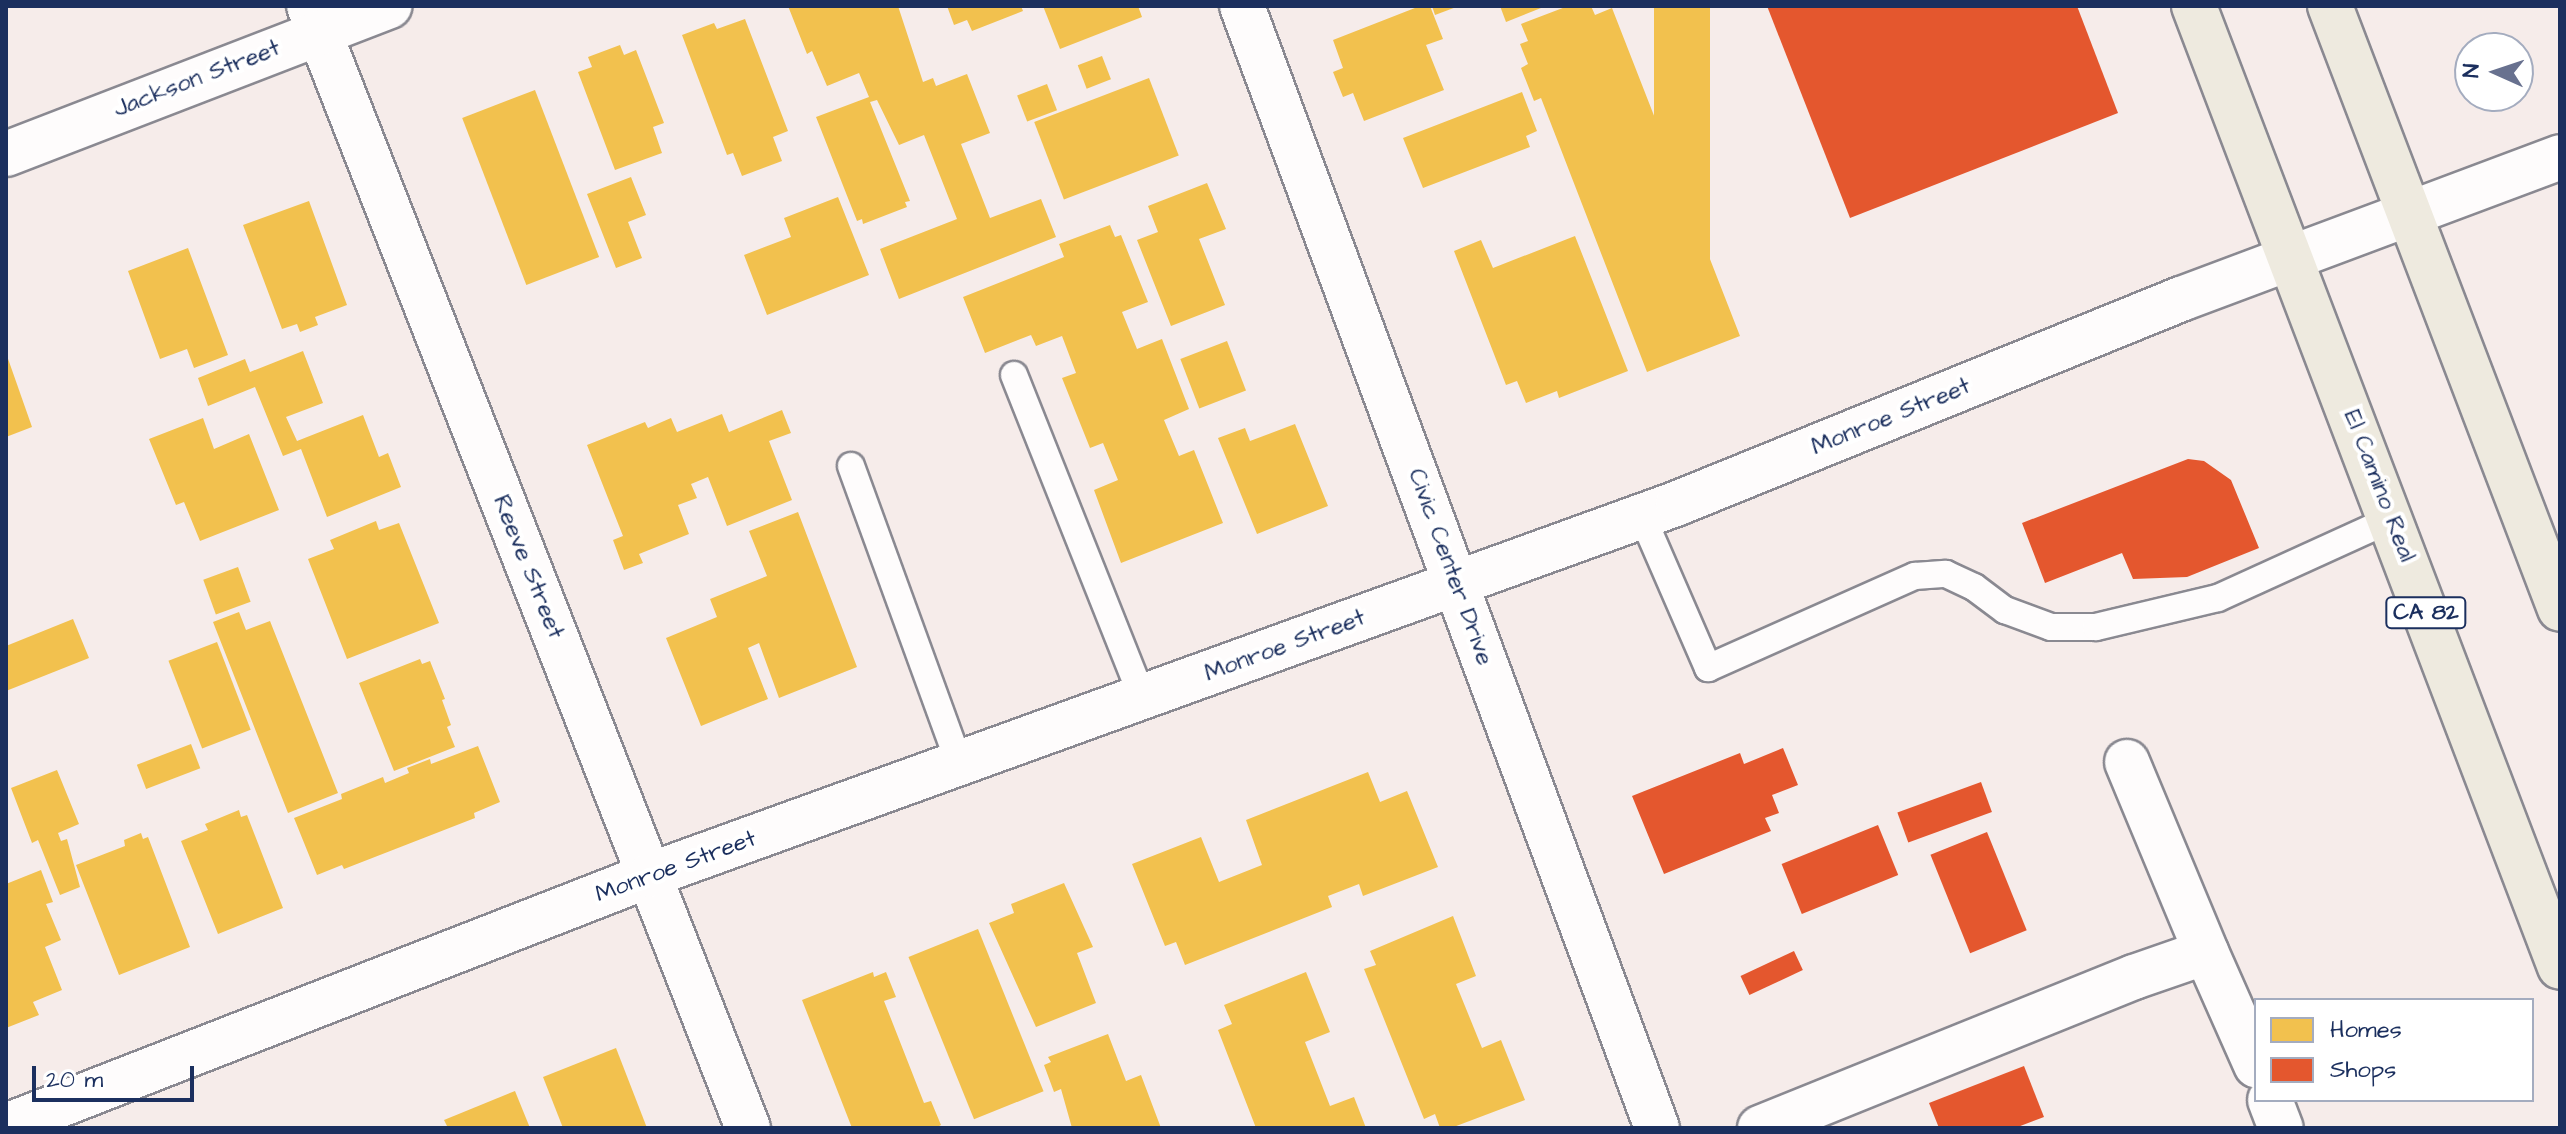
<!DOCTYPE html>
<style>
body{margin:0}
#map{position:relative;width:2566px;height:1134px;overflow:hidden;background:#f6ecea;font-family:"Architects Daughter",sans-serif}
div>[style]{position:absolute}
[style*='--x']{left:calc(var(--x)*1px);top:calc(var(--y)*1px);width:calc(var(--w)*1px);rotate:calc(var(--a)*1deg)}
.homes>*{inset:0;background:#f2c14e;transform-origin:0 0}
.shops>*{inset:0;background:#e4572e;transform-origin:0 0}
.roads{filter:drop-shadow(2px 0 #8a8991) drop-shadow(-2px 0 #8a8991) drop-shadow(0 2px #8a8991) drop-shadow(0 -2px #8a8991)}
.service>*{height:26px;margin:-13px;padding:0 13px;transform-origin:13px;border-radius:13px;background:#fefcfc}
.minor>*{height:44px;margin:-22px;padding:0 22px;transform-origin:22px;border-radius:22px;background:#fefcfc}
.secondary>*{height:44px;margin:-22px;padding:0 22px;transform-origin:22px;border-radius:22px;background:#fefcfc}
.primary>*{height:44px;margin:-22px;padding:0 22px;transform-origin:22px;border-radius:22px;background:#eeeadf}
span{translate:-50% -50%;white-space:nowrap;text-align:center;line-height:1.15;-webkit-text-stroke:8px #fff;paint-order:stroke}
.shield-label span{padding:2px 6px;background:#fff;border:2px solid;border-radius:6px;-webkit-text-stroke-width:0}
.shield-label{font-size:22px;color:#1b2f5e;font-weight:700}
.street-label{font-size:24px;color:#1b2f5e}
.frame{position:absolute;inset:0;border:8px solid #1b2f5e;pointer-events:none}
.legend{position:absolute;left:2254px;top:998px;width:280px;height:104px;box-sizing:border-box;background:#fff;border:2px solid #a4acbf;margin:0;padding:10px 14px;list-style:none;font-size:24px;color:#1b2f5e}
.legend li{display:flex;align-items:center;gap:16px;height:40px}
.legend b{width:40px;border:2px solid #a4acbf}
.north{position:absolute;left:2454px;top:32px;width:80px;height:80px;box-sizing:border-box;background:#fff;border:2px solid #a4acbf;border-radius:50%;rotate:273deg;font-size:22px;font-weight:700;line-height:32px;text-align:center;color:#1b2f5e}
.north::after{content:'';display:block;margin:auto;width:28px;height:36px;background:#68718f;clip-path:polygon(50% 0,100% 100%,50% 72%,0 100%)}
.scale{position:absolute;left:32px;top:1066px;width:162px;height:36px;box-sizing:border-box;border:4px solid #1b2f5e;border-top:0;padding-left:10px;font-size:24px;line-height:28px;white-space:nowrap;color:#1b2f5e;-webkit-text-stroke:6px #fff;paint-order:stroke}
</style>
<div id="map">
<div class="homes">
<div style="clip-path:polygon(788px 6px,898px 6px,923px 82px,933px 78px,936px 86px,967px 74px,990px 133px,961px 144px,990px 218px,1041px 199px,1056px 237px,899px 299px,880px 249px,957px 219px,924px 135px,899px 145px,877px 100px,870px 102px,910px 201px,905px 202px,907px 207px,863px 224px,862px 219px,857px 221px,816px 117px,869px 97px,859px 73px,827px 86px,812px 51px,807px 54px)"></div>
<div style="clip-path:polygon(947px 6px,1021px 6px,1023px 11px,972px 31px,967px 20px,954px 25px)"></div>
<div style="clip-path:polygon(1043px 6px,1138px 6px,1142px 17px,1060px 49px)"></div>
<div style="clip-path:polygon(1420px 6px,1430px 6px,1443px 39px,1426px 45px,1444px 90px,1364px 121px,1353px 93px,1343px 97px,1333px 72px,1343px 68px,1333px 40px)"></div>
<div style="clip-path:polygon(1432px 6px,1459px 6px,1435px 15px)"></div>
<div style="clip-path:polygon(1500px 6px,1546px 6px,1506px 22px)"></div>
<div style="clip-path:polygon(1568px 6px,1591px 6px,1595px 15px,1612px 8px,1740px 336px,1647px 372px,1541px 98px,1534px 101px,1521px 68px,1528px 64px,1520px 44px,1528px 41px,1521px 24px)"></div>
<div style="left:1654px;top:6px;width:56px;height:286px"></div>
<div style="clip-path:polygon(745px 19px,788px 131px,773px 137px,782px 161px,742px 176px,733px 153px,727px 155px,682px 35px,714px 23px,717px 29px)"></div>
<div style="clip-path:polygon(620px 45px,624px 55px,636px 50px,664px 123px,653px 127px,662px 153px,615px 170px,578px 72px,592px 67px,588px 57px)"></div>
<div style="left:1102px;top:56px;width:25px;height:26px;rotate:69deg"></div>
<div style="left:1149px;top:78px;width:83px;height:123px;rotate:69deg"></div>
<div style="left:1047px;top:84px;width:28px;height:32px;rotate:69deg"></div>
<div style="left:535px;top:90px;width:179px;height:78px;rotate:69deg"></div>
<div style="clip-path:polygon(1522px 92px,1537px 131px,1526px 136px,1530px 147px,1423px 188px,1403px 138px)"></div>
<div style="clip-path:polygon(631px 177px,646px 215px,628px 222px,642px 258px,616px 268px,587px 194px)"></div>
<div style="clip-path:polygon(1207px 183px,1226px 229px,1199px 239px,1225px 305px,1171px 326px,1137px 240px,1158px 232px,1148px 206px)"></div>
<div style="clip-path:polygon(838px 197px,869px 275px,767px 315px,744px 255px,791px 237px,784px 218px)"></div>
<div style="clip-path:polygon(309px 201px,347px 305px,315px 317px,318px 325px,300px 332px,297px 324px,282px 329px,243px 225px)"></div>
<div style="clip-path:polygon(1110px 225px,1115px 237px,1121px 235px,1148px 302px,1122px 312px,1137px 349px,1162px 339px,1189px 409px,1164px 420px,1179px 456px,1194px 450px,1223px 523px,1121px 563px,1094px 490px,1118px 480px,1103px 443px,1090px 448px,1062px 378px,1076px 373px,1062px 336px,1036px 346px,1031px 335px,985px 353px,963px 297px,1064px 257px,1059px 244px)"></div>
<div style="clip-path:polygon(1575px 236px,1628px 371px,1559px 398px,1557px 391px,1526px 403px,1517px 381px,1506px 385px,1454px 251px,1481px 240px,1493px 268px)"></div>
<div style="clip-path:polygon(188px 248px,228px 355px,194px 368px,187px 349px,160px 359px,128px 271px)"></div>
<div style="left:1227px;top:341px;width:53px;height:50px;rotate:69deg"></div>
<div style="clip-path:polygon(303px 351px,323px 403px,286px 417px,297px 441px,363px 415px,379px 457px,388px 453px,401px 487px,327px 517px,301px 449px,283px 456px,255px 387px,208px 406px,198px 378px,245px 359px,250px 372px)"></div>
<div style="clip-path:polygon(6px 353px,32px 427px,6px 437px)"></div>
<div style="clip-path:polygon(782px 410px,791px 433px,769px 441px,792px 500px,727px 526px,708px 477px,691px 484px,697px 498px,678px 505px,689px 534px,639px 554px,643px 563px,624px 570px,613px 540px,623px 536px,587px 445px,645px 422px,648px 428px,671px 418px,677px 432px,722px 414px,729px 432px)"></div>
<div style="clip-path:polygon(203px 418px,214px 449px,249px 434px,279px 510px,200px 541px,184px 502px,176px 505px,149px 439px)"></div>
<div style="clip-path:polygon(1295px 424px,1328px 506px,1257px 534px,1218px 438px,1245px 428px,1250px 441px)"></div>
<div style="clip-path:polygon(798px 512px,857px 667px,779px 698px,759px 643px,748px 648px,768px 699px,701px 726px,666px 638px,717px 617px,710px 599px,767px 576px,749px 531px)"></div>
<div style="clip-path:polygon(376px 521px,379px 530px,399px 523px,439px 623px,347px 659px,308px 559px,334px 549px,330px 540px)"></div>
<div style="left:238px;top:567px;width:37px;height:37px;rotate:70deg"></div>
<div style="clip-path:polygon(239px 612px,246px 630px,270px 621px,338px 793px,288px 813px,213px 622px)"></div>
<div style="clip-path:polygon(73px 619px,89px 658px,6px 691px,6px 646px)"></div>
<div style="left:217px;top:642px;width:94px;height:52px;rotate:69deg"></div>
<div style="clip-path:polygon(420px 659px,422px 664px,430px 661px,445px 699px,442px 700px,451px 725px,447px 727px,455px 747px,394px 771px,359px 683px)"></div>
<div style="left:191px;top:744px;width:26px;height:58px;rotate:69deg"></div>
<div style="clip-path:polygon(478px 746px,500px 802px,474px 813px,475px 818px,344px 869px,342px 865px,317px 875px,294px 818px,342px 799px,341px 794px,383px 777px,385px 783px,409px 773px,407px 768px,430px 759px,431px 764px)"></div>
<div style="clip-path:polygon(57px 770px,79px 824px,58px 833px,61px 841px,67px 839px,80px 887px,60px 895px,38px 840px,32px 843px,11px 788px)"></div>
<div style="clip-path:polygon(1368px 772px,1380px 802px,1407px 791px,1438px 867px,1363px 896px,1359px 884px,1328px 896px,1332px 907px,1185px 965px,1176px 942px,1165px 946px,1132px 864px,1201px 837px,1219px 882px,1262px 865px,1246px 820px)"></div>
<div style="clip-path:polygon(239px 810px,241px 817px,247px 815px,283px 908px,218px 934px,181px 841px,208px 830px,205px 824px)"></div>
<div style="clip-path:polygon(141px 833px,143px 839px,148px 837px,190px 947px,119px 975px,76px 865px,125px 846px,124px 840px)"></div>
<div style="clip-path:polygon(41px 870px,53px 902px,46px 904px,61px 940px,45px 947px,62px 990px,33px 1002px,39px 1015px,6px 1028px,6px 884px)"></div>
<div style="clip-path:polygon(1064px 883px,1093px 947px,1077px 953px,1096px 1003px,1036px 1027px,989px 923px,1014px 913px,1011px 904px)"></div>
<div style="clip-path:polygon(1453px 916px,1476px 976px,1456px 984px,1482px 1048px,1501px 1040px,1525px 1100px,1451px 1128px,1440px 1128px,1435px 1114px,1424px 1119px,1364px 969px,1376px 965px,1370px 951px)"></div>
<div style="left:978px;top:929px;width:175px;height:75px;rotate:68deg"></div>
<div style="clip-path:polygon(873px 972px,874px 977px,886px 972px,896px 997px,884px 1001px,924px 1103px,931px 1101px,941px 1125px,935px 1128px,852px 1128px,802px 1000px)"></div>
<div style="clip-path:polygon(1306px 972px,1330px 1032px,1305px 1042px,1330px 1106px,1354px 1097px,1366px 1128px,1256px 1128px,1218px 1030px,1232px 1024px,1224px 1005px)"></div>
<div style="clip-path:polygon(1108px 1034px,1126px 1081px,1141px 1075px,1161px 1128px,1072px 1128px,1061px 1089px,1054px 1092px,1044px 1065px,1051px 1062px,1048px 1057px)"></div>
<div style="clip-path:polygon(616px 1048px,647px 1128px,563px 1128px,543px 1077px)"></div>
<div style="clip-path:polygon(515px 1091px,530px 1128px,448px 1128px,444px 1120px)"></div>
</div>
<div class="shops">
<div style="clip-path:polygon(1767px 6px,2077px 6px,2118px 113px,1850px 218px)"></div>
<div style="clip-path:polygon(2188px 459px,2204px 461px,2231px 480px,2259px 548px,2187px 577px,2133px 579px,2122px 553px,2045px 583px,2022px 523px)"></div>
<div style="clip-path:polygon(1783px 748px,1798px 785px,1772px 795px,1779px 813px,1765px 818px,1771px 831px,1664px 874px,1632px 796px,1740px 753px,1744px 764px)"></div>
<div style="left:1981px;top:782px;width:32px;height:89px;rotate:70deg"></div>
<div style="left:1878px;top:825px;width:54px;height:104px;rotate:68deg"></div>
<div style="left:1987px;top:832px;width:106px;height:61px;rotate:68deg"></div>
<div style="left:1794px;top:951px;width:21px;height:59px;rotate:65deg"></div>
<div style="clip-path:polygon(2024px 1066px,2044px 1117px,2015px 1128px,1939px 1128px,1929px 1103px)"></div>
</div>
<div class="roads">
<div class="service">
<div style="--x:1014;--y:375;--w:347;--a:68.3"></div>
<div style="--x:851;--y:466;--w:316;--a:70"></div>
<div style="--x:1642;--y:516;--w:166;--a:66.5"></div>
<div style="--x:1708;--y:668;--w:227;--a:-24"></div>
<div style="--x:1915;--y:576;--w:31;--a:-4"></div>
<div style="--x:1946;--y:574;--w:31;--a:25"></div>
<div style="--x:1974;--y:587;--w:39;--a:37"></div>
<div style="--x:2005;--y:610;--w:49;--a:20.3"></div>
<div style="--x:2051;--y:627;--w:45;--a:0"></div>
<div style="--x:2096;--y:627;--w:125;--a:-13.4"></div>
<div style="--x:2218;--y:598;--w:190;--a:-24.5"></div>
</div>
<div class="minor">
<div style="--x:309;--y:6;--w:1205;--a:68.63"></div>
<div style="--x:1242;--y:6;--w:1196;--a:69.7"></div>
<div style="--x:6;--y:154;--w:411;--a:-21.1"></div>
<div style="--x:2127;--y:762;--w:206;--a:67.4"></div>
<div style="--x:2270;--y:1100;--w:30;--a:69"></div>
<div style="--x:1760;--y:1128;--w:403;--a:-22"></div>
<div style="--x:2134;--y:977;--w:76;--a:-19.1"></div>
<div style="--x:2206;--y:952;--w:124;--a:66.1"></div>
</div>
<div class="secondary">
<div style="--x:6;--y:1126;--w:691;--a:-21.29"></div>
<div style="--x:650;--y:875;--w:1093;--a:-19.89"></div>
<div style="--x:1678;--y:503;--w:543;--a:-22.08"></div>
<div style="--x:2181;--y:299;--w:405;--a:-20.5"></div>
</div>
<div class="primary">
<div style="--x:2194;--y:6;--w:1028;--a:69.15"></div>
<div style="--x:2330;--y:6;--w:645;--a:69.12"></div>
</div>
</div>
<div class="shield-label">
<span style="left:2426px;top:613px">CA 82</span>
</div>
<div class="street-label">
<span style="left:197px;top:79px;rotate:-21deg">Jackson Street</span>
<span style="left:1891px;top:417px;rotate:-22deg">Monroe Street</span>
<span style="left:2379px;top:486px;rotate:69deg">El Camino Real</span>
<span style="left:528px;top:567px;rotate:68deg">Reeve Street</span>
<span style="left:1450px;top:567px;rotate:70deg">Civic Center Drive</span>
<span style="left:1285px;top:646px;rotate:-20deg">Monroe Street</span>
<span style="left:676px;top:867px;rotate:-20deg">Monroe Street</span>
</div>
<div class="frame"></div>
<ul class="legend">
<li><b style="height:22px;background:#f2c14e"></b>Homes</li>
<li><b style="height:22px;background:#e4572e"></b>Shops</li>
</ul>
<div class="north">N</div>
<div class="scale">20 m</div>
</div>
